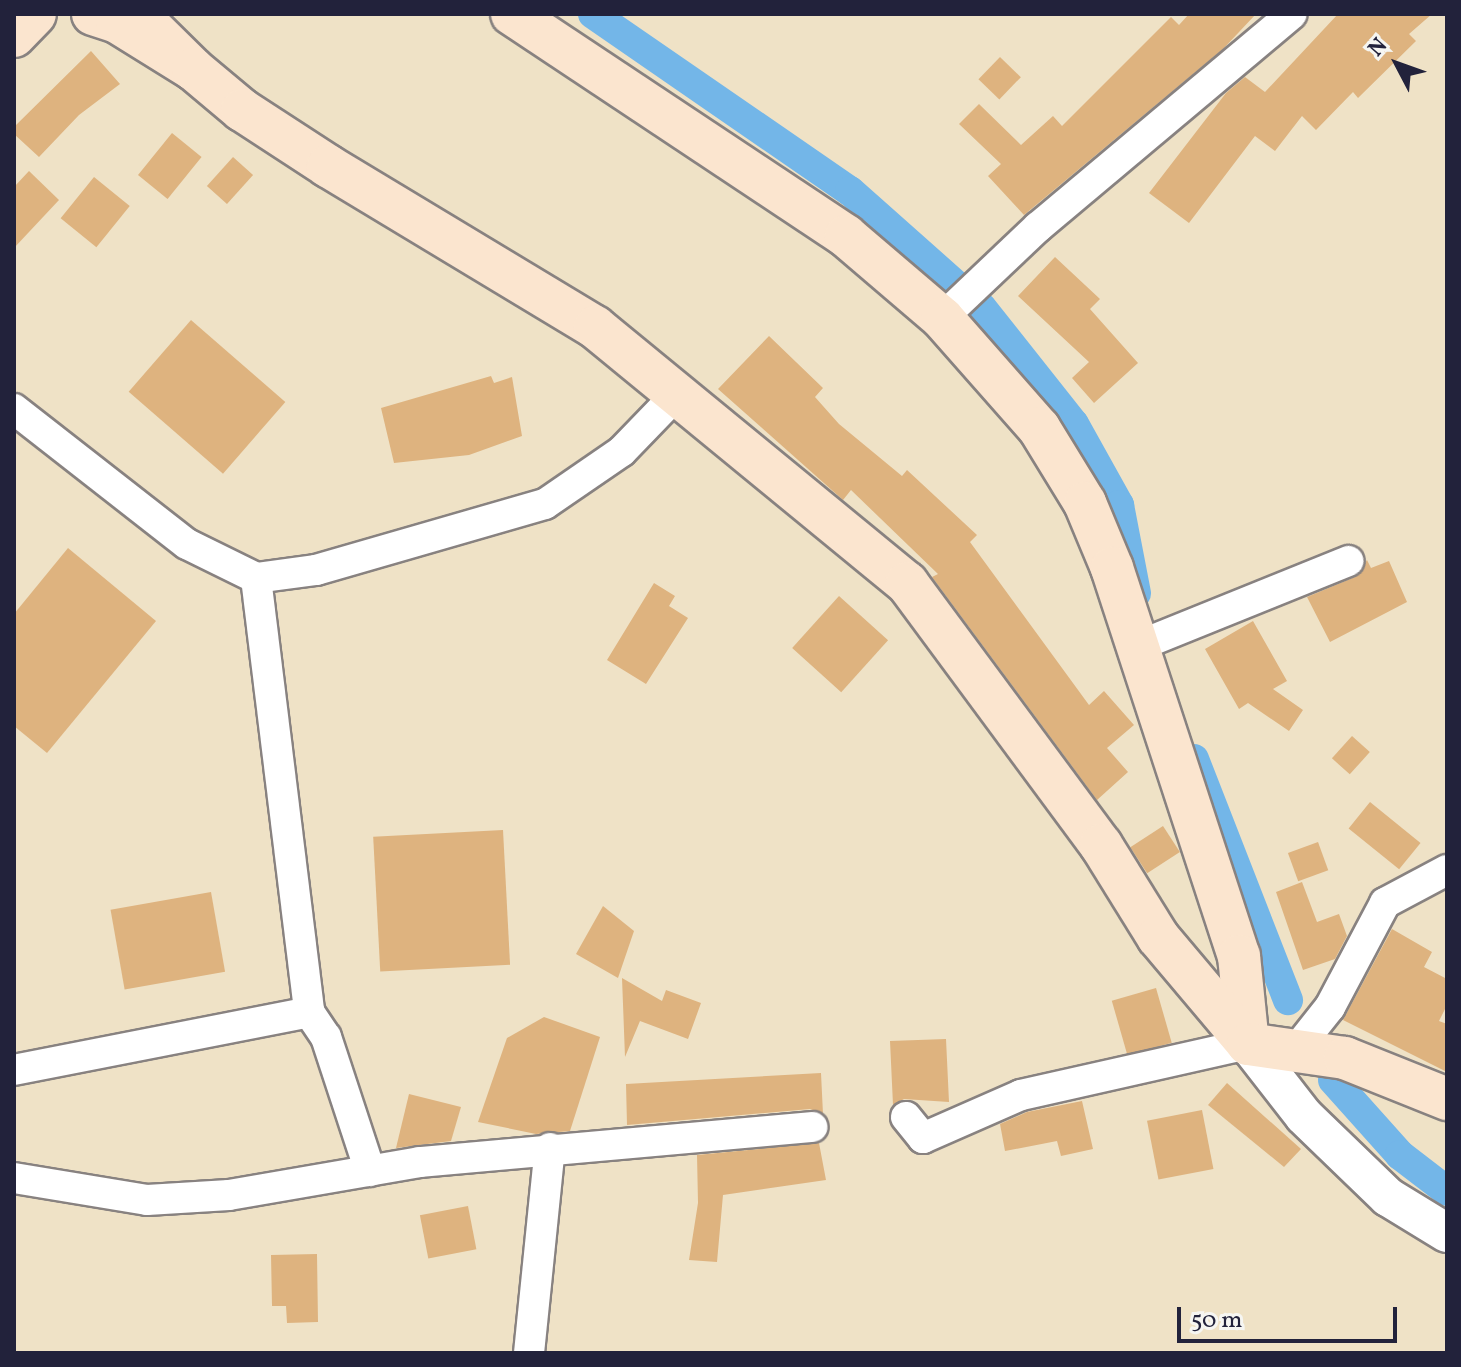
<!DOCTYPE html>
<style>
body{margin:0}
#map{position:relative;width:1461px;height:1367px;overflow:hidden;background:#efe2c6;font-family:Vollkorn,serif}
div>[style]{position:absolute}
[style*='--x']{left:calc(var(--x)*1px);top:calc(var(--y)*1px);width:calc(var(--w)*1px);rotate:calc(var(--a)*1deg)}
.canal>*{height:30px;margin:-15px;padding:0 15px;transform-origin:15px;border-radius:15px;background:#73b6e8}
.building>*{inset:0;background:#deb37f;transform-origin:0 0}
.roads{filter:drop-shadow(2px 0 #888280) drop-shadow(-2px 0 #888280) drop-shadow(0 2px #888280) drop-shadow(0 -2px #888280)}
.minor>*{height:30px;margin:-15px;padding:0 15px;transform-origin:15px;border-radius:15px;background:#fff}
.tertiary>*{height:38px;margin:-19px;padding:0 19px;transform-origin:19px;border-radius:19px;background:#fff}
.secondary>*{height:42px;margin:-21px;padding:0 21px;transform-origin:21px;border-radius:21px;background:#fbe5cf}
span{translate:-50% -50%;white-space:nowrap;text-align:center;line-height:1.15;-webkit-text-stroke:6px #f6f6f2;paint-order:stroke}
.frame{position:absolute;inset:0;border:16px solid #22223b;pointer-events:none}
.north{position:absolute;left:1357px;top:24px;width:80px;height:80px;-webkit-text-stroke:6px #f6f6f2;paint-order:stroke;rotate:311deg;font-size:22px;font-weight:700;line-height:32px;text-align:center;color:#22223b}
.north::after{content:'';display:block;margin:auto;width:28px;height:36px;background:#22223b;clip-path:polygon(50% 0,100% 100%,50% 72%,0 100%)}
.scale{position:absolute;left:1177px;top:1307px;width:220px;height:36px;box-sizing:border-box;border:4px solid #22223b;border-top:0;padding-left:10px;font-size:24px;line-height:28px;white-space:nowrap;color:#22223b;-webkit-text-stroke:6px #f6f6f2;paint-order:stroke}
</style>
<div id="map">
<div class="canal">
<div style="--x:593;--y:14;--w:312;--a:34.6"></div>
<div style="--x:850;--y:191;--w:176;--a:41.6"></div>
<div style="--x:982;--y:308;--w:148;--a:51.6"></div>
<div style="--x:1074;--y:424;--w:93;--a:60.9"></div>
<div style="--x:1119;--y:505;--w:90;--a:79.1"></div>
<div style="--x:1194;--y:759;--w:259;--a:68.7"></div>
<div style="--x:1333;--y:1080;--w:101;--a:48.2"></div>
<div style="--x:1400;--y:1155;--w:59;--a:37.5"></div>
</div>
<div class="building">
<div style="clip-path:polygon(1189px 14px,1256px 14px,1223px 49px,1024px 215px,988px 176px,1001px 164px,959px 124px,979px 104px,1021px 145px,1053px 116px,1062px 126px,1171px 17px,1179px 25px)"></div>
<div style="clip-path:polygon(1338px 14px,1432px 14px,1409px 34px,1416px 41px,1358px 98px,1353px 92px,1316px 130px,1302px 116px,1275px 151px,1255px 136px,1189px 223px,1149px 193px,1226px 93px,1245px 77px,1265px 92px)"></div>
<div style="clip-path:polygon(91px 51px,120px 84px,79px 115px,39px 157px,14px 134px,14px 127px)"></div>
<div style="left:1000px;top:57px;width:29px;height:31px;rotate:44deg"></div>
<div style="left:172px;top:133px;width:38px;height:54px;rotate:39deg"></div>
<div style="left:233px;top:157px;width:27px;height:39px;rotate:42deg"></div>
<div style="clip-path:polygon(29px 171px,59px 200px,14px 248px,14px 187px)"></div>
<div style="left:94px;top:177px;width:46px;height:53px;rotate:39deg"></div>
<div style="clip-path:polygon(1055px 257px,1100px 299px,1090px 309px,1138px 363px,1094px 403px,1072px 378px,1089px 362px,1018px 296px)"></div>
<div style="left:191px;top:320px;width:125px;height:95px;rotate:41deg"></div>
<div style="clip-path:polygon(769px 336px,823px 388px,815px 397px,839px 424px,902px 476px,907px 470px,977px 535px,970px 542px,1089px 705px,1104px 691px,1134px 725px,1107px 748px,1128px 772px,1097px 800px,932px 577px,938px 574px,851px 490px,843px 500px,718px 389px)"></div>
<div style="clip-path:polygon(491px 376px,494px 383px,512px 377px,522px 436px,469px 455px,394px 463px,381px 408px)"></div>
<div style="clip-path:polygon(68px 548px,156px 621px,47px 753px,14px 726px,14px 614px)"></div>
<div style="clip-path:polygon(1367px 560px,1371px 568px,1389px 561px,1407px 602px,1330px 642px,1307px 597px,1355px 577px)"></div>
<div style="clip-path:polygon(654px 583px,675px 596px,669px 606px,688px 618px,646px 684px,607px 660px)"></div>
<div style="left:839px;top:596px;width:66px;height:70px;rotate:42deg"></div>
<div style="clip-path:polygon(1253px 621px,1287px 681px,1273px 689px,1303px 710px,1289px 731px,1248px 703px,1239px 709px,1205px 649px)"></div>
<div style="left:1352px;top:736px;width:24px;height:30px;rotate:42deg"></div>
<div style="left:1370px;top:802px;width:65px;height:34px;rotate:39deg"></div>
<div style="left:1163px;top:826px;width:31px;height:39px;rotate:57deg"></div>
<div style="left:503px;top:830px;width:135px;height:130px;rotate:87deg"></div>
<div style="left:1318px;top:842px;width:30px;height:32px;rotate:70deg"></div>
<div style="clip-path:polygon(1302px 882px,1317px 922px,1339px 914px,1347px 936px,1335px 959px,1303px 970px,1276px 892px)"></div>
<div style="left:211px;top:892px;width:81px;height:102px;rotate:80deg"></div>
<div style="clip-path:polygon(603px 906px,634px 931px,618px 978px,576px 954px)"></div>
<div style="clip-path:polygon(1392px 929px,1432px 952px,1424px 967px,1447px 979px,1447px 1005px,1439px 1021px,1447px 1024px,1447px 1072px,1343px 1020px)"></div>
<div style="clip-path:polygon(622px 978px,662px 1001px,666px 990px,701px 1003px,688px 1039px,640px 1021px,625px 1057px)"></div>
<div style="left:1156px;top:988px;width:57px;height:46px;rotate:74deg"></div>
<div style="clip-path:polygon(544px 1017px,600px 1037px,570px 1131px,536px 1134px,478px 1122px,507px 1038px)"></div>
<div style="clip-path:polygon(946px 1039px,949px 1102px,904px 1099px,893px 1105px,890px 1041px)"></div>
<div style="clip-path:polygon(821px 1073px,823px 1114px,810px 1109px,627px 1125px,626px 1084px)"></div>
<div style="clip-path:polygon(1227px 1083px,1301px 1149px,1284px 1167px,1208px 1105px)"></div>
<div style="clip-path:polygon(409px 1094px,461px 1107px,451px 1141px,396px 1148px)"></div>
<div style="clip-path:polygon(1082px 1101px,1093px 1149px,1061px 1156px,1057px 1141px,1005px 1151px,1000px 1124px,1027px 1112px)"></div>
<div style="left:1202px;top:1110px;width:60px;height:56px;rotate:79deg"></div>
<div style="clip-path:polygon(819px 1143px,826px 1180px,723px 1195px,717px 1262px,689px 1260px,698px 1203px,697px 1155px)"></div>
<div style="left:468px;top:1206px;width:44px;height:49px;rotate:79deg"></div>
<div style="clip-path:polygon(317px 1254px,318px 1322px,287px 1323px,286px 1306px,272px 1306px,271px 1255px)"></div>
</div>
<div class="roads">
<div class="minor">
<div style="--x:942;--y:318;--w:132;--a:-43.5"></div>
<div style="--x:1038;--y:227;--w:331;--a:-40"></div>
<div style="--x:14;--y:409;--w:219;--a:38"></div>
<div style="--x:187;--y:544;--w:77;--a:26.2"></div>
<div style="--x:256;--y:578;--w:61;--a:-7.6"></div>
<div style="--x:316;--y:570;--w:238;--a:-16.1"></div>
<div style="--x:545;--y:504;--w:93;--a:-34.5"></div>
<div style="--x:622;--y:451;--w:82;--a:-46"></div>
<div style="--x:256;--y:578;--w:437;--a:83"></div>
<div style="--x:309;--y:1012;--w:30;--a:56"></div>
<div style="--x:326;--y:1037;--w:141;--a:71.8"></div>
<div style="--x:1138;--y:646;--w:227;--a:-22"></div>
<div style="--x:1295;--y:1051;--w:56;--a:-51.5"></div>
<div style="--x:1330;--y:1007;--w:118;--a:-62.1"></div>
<div style="--x:1385;--y:903;--w:70;--a:-28"></div>
<div style="--x:14;--y:1070;--w:301;--a:-11.1"></div>
<div style="--x:906;--y:1117;--w:27;--a:51"></div>
<div style="--x:923;--y:1138;--w:107;--a:-23.7"></div>
<div style="--x:1021;--y:1095;--w:233;--a:-12.7"></div>
<div style="--x:14;--y:1178;--w:135;--a:9.4"></div>
<div style="--x:147;--y:1200;--w:82;--a:-3.5"></div>
<div style="--x:229;--y:1195;--w:194;--a:-9.8"></div>
<div style="--x:420;--y:1162;--w:394;--a:-5.1"></div>
<div style="--x:529;--y:1353;--w:206;--a:-84.2"></div>
</div>
<div class="tertiary">
<div style="--x:1248;--y:1044;--w:91;--a:52.1"></div>
<div style="--x:1304;--y:1116;--w:117;--a:44"></div>
<div style="--x:1388;--y:1197;--w:69;--a:31.4"></div>
</div>
<div class="secondary">
<div style="--x:93;--y:14;--w:25;--a:18"></div>
<div style="--x:117;--y:22;--w:89;--a:31.7"></div>
<div style="--x:193;--y:69;--w:78;--a:-135.5"></div>
<div style="--x:512;--y:14;--w:401;--a:33.6"></div>
<div style="--x:846;--y:236;--w:126;--a:40.5"></div>
<div style="--x:942;--y:318;--w:147;--a:48.6"></div>
<div style="--x:1039;--y:428;--w:88;--a:58.5"></div>
<div style="--x:1085;--y:503;--w:70;--a:67.4"></div>
<div style="--x:1112;--y:568;--w:408;--a:71.9"></div>
<div style="--x:1239;--y:956;--w:88;--a:84.2"></div>
<div style="--x:14;--y:36;--w:30;--a:-46"></div>
<div style="--x:193;--y:69;--w:64;--a:39.9"></div>
<div style="--x:242;--y:110;--w:103;--a:33.1"></div>
<div style="--x:328;--y:166;--w:312;--a:31.1"></div>
<div style="--x:595;--y:327;--w:404;--a:39.4"></div>
<div style="--x:907;--y:583;--w:326;--a:53.5"></div>
<div style="--x:1101;--y:845;--w:108;--a:58.2"></div>
<div style="--x:1158;--y:937;--w:140;--a:49.9"></div>
<div style="--x:1248;--y:1044;--w:98;--a:8.2"></div>
<div style="--x:1345;--y:1058;--w:110;--a:21.9"></div>
</div>
</div>
<div class="frame"></div>
<div class="north">N</div>
<div class="scale">50 m</div>
</div>
